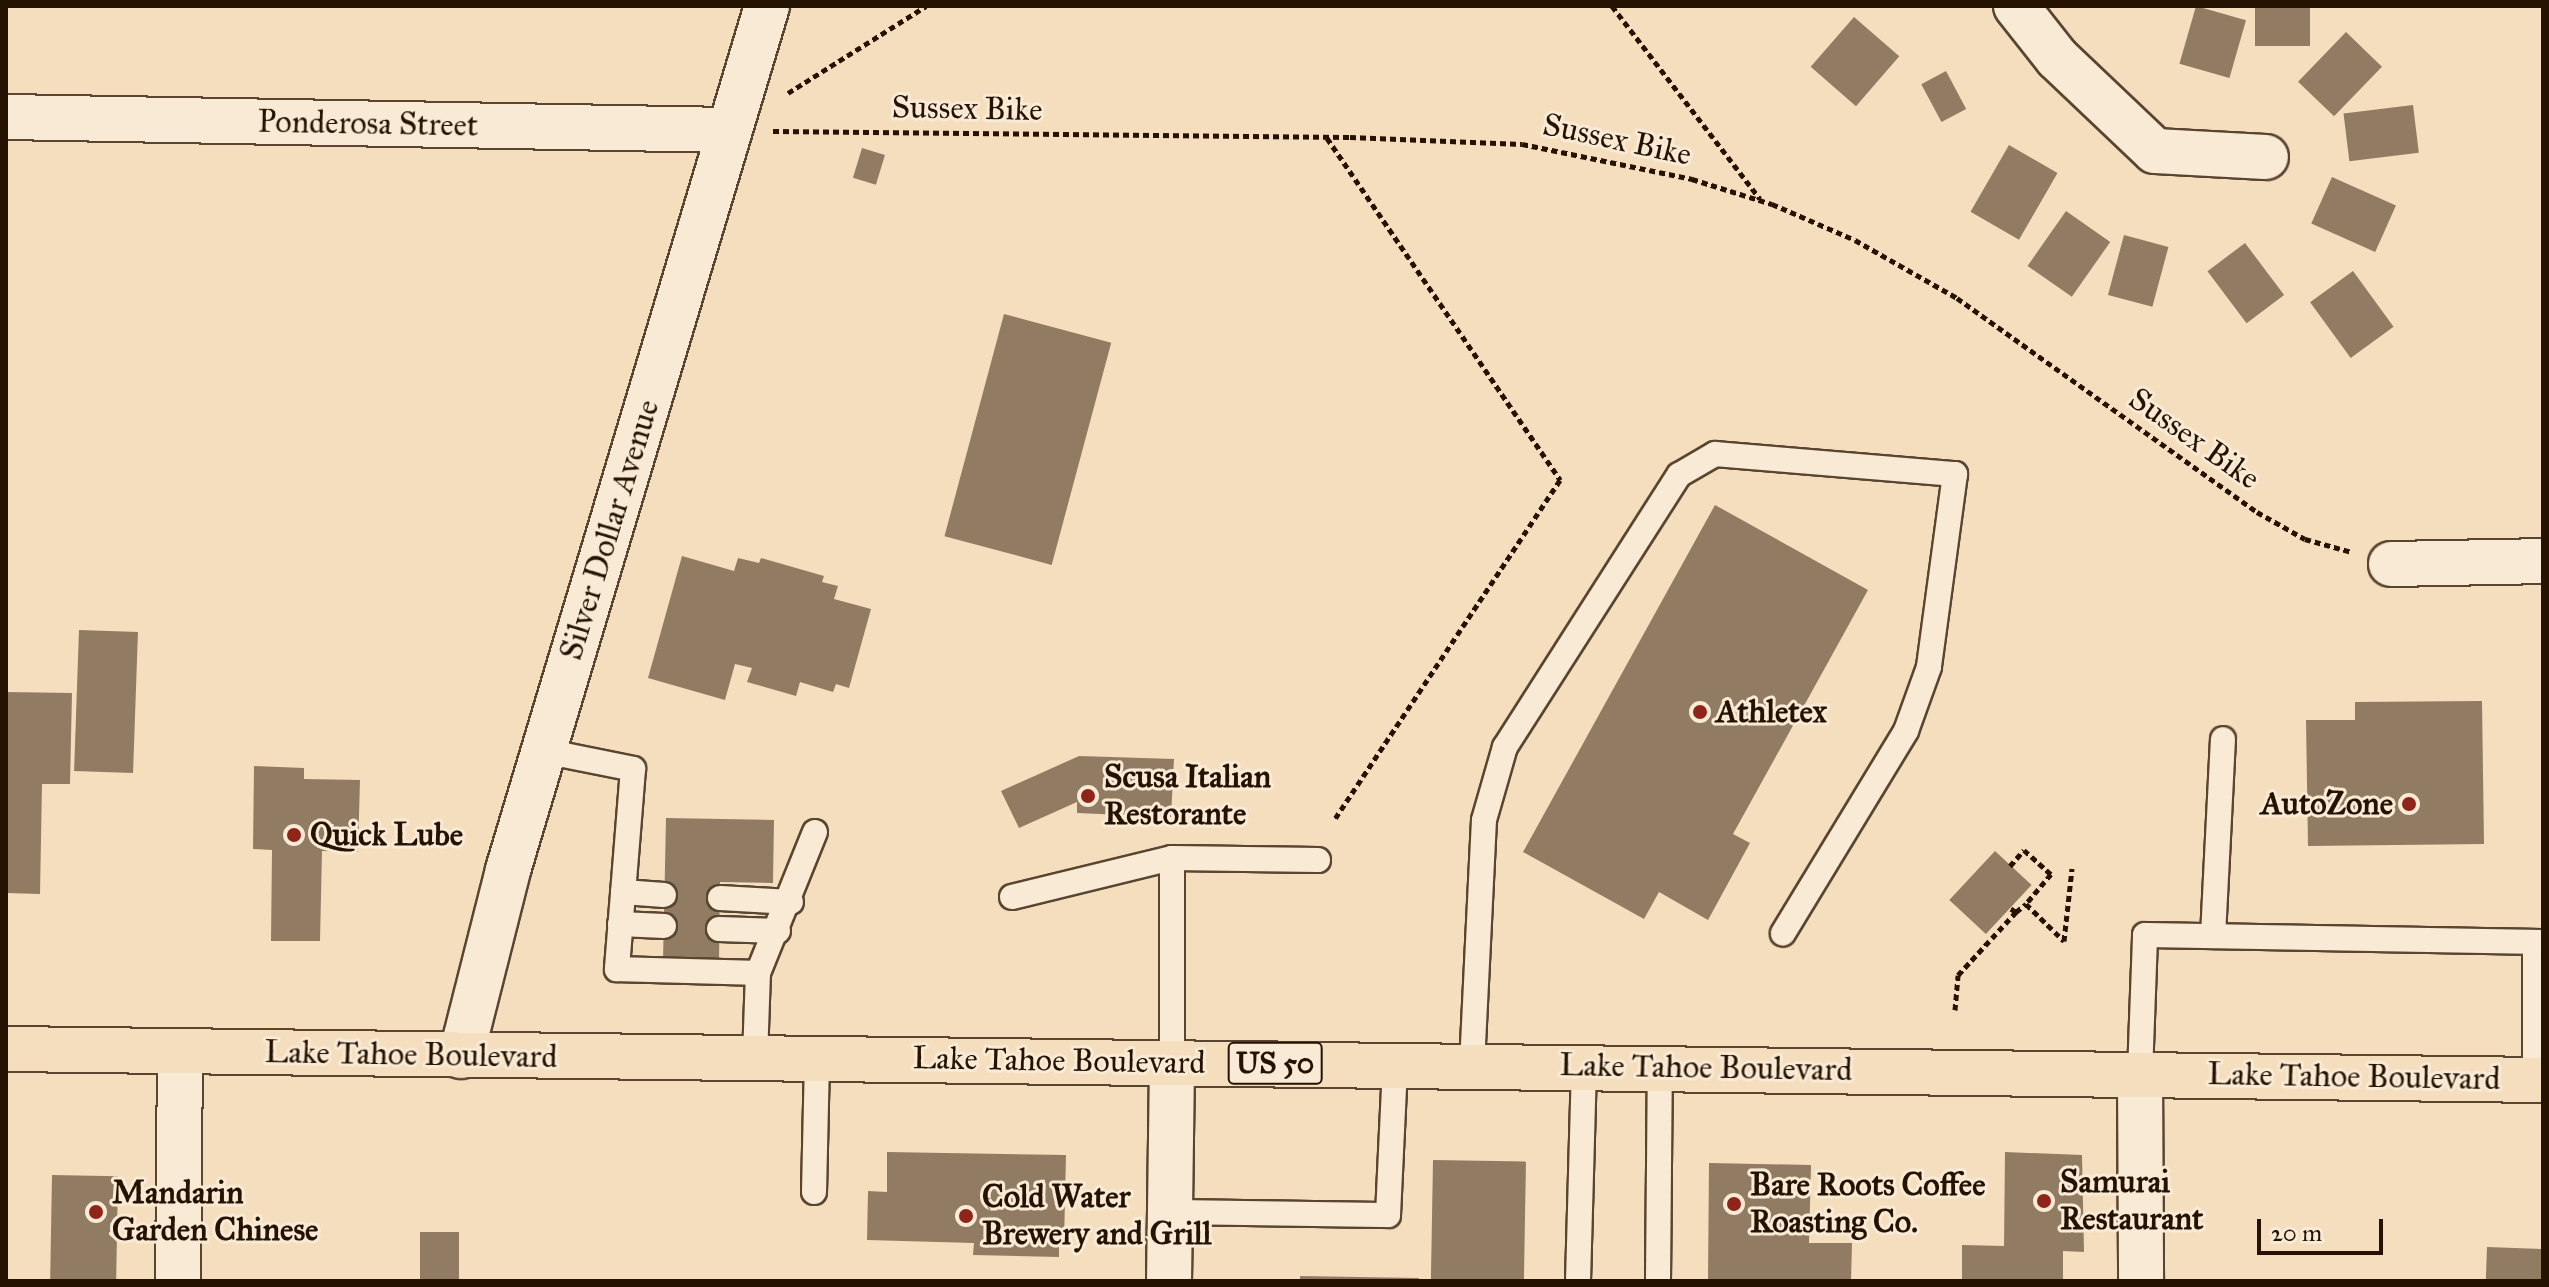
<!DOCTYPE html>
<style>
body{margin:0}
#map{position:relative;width:2549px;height:1287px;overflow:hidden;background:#f5debe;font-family:"IM FELL Great Primer",serif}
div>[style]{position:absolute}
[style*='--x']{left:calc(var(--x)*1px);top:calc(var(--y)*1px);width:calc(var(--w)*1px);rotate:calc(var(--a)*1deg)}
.building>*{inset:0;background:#917c63;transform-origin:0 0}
.path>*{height:5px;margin-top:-2.5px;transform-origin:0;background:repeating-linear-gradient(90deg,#251200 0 6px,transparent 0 10px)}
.roads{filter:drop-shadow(2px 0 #594530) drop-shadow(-2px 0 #594530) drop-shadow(0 2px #594530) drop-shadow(0 -2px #594530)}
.lane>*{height:24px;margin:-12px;padding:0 12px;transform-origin:12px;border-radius:12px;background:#f8ead5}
.street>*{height:44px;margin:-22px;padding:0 22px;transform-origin:22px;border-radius:22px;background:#f8ead5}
.secondary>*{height:44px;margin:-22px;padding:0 22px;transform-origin:22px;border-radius:22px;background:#f8ead5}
.highway>*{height:44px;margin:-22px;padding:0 22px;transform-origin:22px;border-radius:22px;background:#f5debe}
.dots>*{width:22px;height:22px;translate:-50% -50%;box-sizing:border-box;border:4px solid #f8ead5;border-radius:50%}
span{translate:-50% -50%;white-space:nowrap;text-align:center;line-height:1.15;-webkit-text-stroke:6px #f8ead5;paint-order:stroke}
.shield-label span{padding:2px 6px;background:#f8ead5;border:2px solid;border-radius:6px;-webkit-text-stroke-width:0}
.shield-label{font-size:30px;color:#251200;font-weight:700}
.street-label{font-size:32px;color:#251200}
.poi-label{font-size:32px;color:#251200;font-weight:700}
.left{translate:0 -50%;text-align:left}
.right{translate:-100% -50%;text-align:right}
.frame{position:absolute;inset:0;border:8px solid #251200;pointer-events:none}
.scale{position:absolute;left:2257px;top:1219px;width:126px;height:36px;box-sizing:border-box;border:4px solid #251200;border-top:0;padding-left:10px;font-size:24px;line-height:28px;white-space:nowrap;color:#251200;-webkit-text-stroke:6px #f8ead5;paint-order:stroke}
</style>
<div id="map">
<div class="building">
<div style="left:2196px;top:6px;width:52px;height:60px;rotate:16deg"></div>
<div style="left:2255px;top:6px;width:55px;height:40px"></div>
<div style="left:1854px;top:17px;width:60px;height:66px;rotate:41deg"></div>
<div style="left:2346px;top:32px;width:50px;height:69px;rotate:44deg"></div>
<div style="left:1946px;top:71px;width:43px;height:28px;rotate:62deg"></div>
<div style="left:2413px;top:105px;width:48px;height:70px;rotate:83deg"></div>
<div style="left:2009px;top:145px;width:56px;height:77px;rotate:30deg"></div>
<div style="left:862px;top:148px;width:24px;height:31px;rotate:17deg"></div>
<div style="left:2332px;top:177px;width:70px;height:51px;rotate:24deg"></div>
<div style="left:2066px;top:211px;width:54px;height:67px;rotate:35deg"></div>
<div style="left:2124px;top:235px;width:46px;height:62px;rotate:15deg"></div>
<div style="left:2245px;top:243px;width:65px;height:47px;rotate:53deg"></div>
<div style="left:2353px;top:271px;width:69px;height:53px;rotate:54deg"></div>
<div style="left:1004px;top:314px;width:111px;height:230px;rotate:15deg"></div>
<div style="clip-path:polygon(1715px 505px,1868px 590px,1733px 834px,1750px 843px,1708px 920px,1659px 892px,1644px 919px,1523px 852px)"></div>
<div style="clip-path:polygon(682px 556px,734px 571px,738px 558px,759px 563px,761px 558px,824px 576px,822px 582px,838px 586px,834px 599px,871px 609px,849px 688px,836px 684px,833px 692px,800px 682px,796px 696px,747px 682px,752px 668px,735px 664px,725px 700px,648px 678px)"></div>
<div style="left:79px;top:630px;width:59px;height:141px;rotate:2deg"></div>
<div style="clip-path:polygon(6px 692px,72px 693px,70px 784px,42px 784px,40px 894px,6px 893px)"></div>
<div style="clip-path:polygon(2482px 701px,2484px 844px,2308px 846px,2306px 720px,2355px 720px,2355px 702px)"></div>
<div style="clip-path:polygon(1079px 756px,1174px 759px,1171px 817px,1077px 813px,1077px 802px,1019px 828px,1001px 791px)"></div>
<div style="clip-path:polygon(254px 766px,304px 768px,304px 779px,360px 780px,358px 852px,322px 851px,320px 941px,271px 941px,272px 850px,253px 849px)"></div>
<div style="clip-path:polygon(666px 818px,774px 820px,773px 883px,720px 882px,719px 962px,663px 961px)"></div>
<div style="left:1995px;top:851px;width:50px;height:67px;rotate:43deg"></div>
<div style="clip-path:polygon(887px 1152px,1066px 1155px,1064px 1243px,1059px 1243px,1059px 1257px,973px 1255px,974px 1243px,867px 1240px,868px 1191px,887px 1192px)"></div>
<div style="clip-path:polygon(2005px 1152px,2082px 1155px,2084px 1252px,2063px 1251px,2063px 1281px,1962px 1281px,1962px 1245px,2004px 1246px)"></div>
<div style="left:1433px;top:1160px;width:93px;height:121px;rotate:1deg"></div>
<div style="clip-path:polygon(1709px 1163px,1811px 1165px,1809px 1243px,1852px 1243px,1851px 1281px,1708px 1281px)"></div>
<div style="left:52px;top:1175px;width:66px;height:106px;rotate:1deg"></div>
<div style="left:420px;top:1232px;width:39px;height:49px"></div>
<div style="left:2487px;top:1247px;width:56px;height:34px;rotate:2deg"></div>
<div style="clip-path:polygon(1300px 1276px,1419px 1278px,1419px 1281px,1300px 1281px)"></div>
</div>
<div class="path">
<div style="--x:1612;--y:6;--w:243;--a:52.5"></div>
<div style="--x:788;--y:93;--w:163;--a:-32.2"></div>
<div style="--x:773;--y:131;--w:577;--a:0.6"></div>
<div style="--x:1350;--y:137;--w:172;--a:2.3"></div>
<div style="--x:1522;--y:144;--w:174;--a:11.6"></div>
<div style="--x:1692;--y:179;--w:84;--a:17.4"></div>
<div style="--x:1772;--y:204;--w:90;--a:23.4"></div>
<div style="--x:1855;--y:240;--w:117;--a:29.6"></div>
<div style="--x:1957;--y:298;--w:369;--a:35.5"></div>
<div style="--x:2257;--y:512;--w:55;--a:29.4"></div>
<div style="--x:2305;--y:539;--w:49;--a:15.5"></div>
<div style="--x:1327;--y:138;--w:414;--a:55.7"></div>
<div style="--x:1560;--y:480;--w:408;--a:123.6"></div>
<div style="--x:2010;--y:866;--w:21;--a:-49"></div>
<div style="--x:2024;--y:850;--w:36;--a:42"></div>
<div style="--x:2051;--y:874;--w:39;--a:130"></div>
<div style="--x:2016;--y:912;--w:13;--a:-39"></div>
<div style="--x:2026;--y:904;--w:53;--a:44.2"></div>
<div style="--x:2064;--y:941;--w:73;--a:-83.7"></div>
<div style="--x:1955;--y:1010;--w:35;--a:-85"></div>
<div style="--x:1958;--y:975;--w:86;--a:-47.4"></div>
<div style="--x:2016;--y:912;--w:7;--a:-146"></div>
</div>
<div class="roads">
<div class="lane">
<div style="--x:544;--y:751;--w:91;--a:11.4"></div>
<div style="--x:633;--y:769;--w:201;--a:94.6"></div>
<div style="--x:617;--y:969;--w:141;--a:1.6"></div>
<div style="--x:1172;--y:858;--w:204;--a:90"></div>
<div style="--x:623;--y:892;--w:41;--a:4.2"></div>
<div style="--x:1012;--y:897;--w:165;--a:-13.7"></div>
<div style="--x:1172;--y:858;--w:146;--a:0.8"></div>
<div style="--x:720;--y:898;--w:71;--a:3.2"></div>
<div style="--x:620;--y:924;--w:44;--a:2.6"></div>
<div style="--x:719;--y:929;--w:59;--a:1.9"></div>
<div style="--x:2213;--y:936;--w:197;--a:-87.1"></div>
<div style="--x:2535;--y:942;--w:138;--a:90"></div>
<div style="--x:755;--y:1058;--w:85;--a:-88"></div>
<div style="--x:758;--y:973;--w:152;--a:-68"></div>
<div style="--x:1472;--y:1065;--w:245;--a:-87.2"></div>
<div style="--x:1484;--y:820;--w:76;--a:-74"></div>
<div style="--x:1505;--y:747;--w:323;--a:-57.4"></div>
<div style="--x:1679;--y:475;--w:42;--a:-30.3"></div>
<div style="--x:1715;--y:454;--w:241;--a:4.8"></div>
<div style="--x:1955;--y:474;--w:195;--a:97.7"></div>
<div style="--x:1929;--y:667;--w:68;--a:109.8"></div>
<div style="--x:1906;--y:731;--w:237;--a:121.3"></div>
<div style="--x:2140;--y:1074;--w:139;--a:-87.9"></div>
<div style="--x:2145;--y:935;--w:398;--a:1"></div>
<div style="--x:814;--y:1192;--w:133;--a:-88.7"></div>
<div style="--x:1170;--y:1212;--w:218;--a:0.8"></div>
<div style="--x:1388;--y:1215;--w:150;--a:-87.3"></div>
<div style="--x:1578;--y:1281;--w:214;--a:-88.4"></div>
<div style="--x:1658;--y:1281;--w:213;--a:-89.5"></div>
</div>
<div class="street">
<div style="--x:2016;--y:6;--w:66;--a:51.7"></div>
<div style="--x:2057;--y:58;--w:135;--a:43.5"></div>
<div style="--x:2155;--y:151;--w:111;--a:3.1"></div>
<div style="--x:6;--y:117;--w:723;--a:1.03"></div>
<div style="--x:2391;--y:564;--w:152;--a:-1.1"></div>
<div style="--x:461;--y:1056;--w:192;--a:-75.8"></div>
<div style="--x:508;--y:870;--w:902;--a:-73.31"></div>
<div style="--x:2140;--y:1074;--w:207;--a:89.7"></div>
<div style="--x:178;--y:1281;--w:230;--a:-89.5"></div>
</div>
<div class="secondary">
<div style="--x:1169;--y:1281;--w:219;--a:-89.2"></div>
</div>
<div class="highway">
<div style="--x:6;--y:1049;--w:2537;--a:0.7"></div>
</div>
</div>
<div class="dots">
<div style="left:1700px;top:712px;background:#8f2418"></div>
<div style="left:1088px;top:796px;background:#8f2418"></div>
<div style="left:2409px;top:804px;background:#8f2418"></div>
<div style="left:294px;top:835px;background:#8f2418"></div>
<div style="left:2044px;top:1201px;background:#8f2418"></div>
<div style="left:1734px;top:1204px;background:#8f2418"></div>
<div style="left:96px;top:1212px;background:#8f2418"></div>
<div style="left:966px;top:1216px;background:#8f2418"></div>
</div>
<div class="shield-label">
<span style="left:1275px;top:1063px">US 50</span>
</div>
<div class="street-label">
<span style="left:967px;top:109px;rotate:1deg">Sussex Bike</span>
<span style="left:368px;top:124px;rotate:1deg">Ponderosa Street</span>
<span style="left:1617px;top:140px;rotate:12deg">Sussex Bike</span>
<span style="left:2194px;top:439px;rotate:35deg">Sussex Bike</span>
<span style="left:610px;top:530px;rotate:-73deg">Silver Dollar Avenue</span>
<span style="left:411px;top:1055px;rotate:1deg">Lake Tahoe Boulevard</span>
<span style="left:1059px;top:1061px;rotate:1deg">Lake Tahoe Boulevard</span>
<span style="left:1706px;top:1068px;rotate:1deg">Lake Tahoe Boulevard</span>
<span style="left:2354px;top:1077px;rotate:1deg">Lake Tahoe Boulevard</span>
</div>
<div class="poi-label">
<span class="left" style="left:1716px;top:712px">Athletex</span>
<span class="left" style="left:1104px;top:796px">Scusa Italian<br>Restorante</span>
<span class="right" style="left:2393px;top:804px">AutoZone</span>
<span class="left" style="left:310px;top:835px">Quick Lube</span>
<span class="left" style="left:2060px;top:1201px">Samurai<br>Restaurant</span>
<span class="left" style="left:1750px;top:1204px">Bare Roots Coffee<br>Roasting Co.</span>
<span class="left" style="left:112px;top:1212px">Mandarin<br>Garden Chinese</span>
<span class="left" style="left:982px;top:1216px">Cold Water<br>Brewery and Grill</span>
</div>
<div class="frame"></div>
<div class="scale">20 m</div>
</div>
